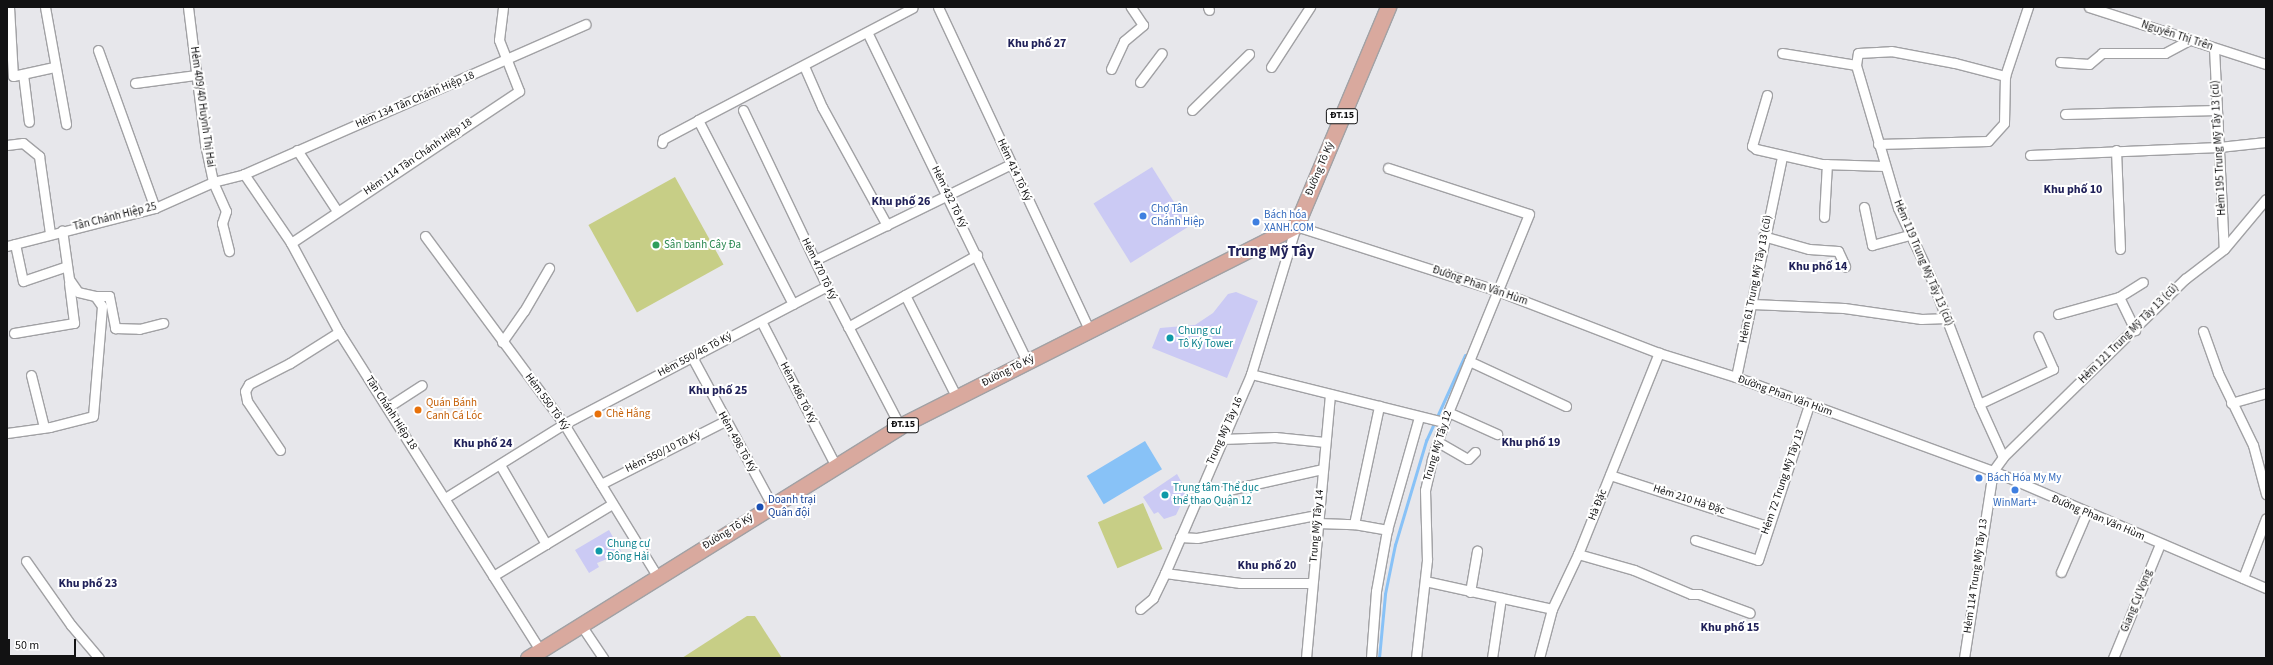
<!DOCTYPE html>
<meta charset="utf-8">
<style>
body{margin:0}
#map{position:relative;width:2273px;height:665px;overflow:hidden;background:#e7e7eb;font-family:"Source Sans 3",sans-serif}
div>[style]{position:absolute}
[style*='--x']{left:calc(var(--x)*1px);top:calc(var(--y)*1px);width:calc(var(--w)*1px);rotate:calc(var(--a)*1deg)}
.green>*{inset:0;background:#c7ce86;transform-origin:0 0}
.water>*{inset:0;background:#88c2f7;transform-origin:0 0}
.stream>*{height:2.5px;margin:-1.25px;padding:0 1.25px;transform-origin:1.25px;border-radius:1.25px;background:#88c2f7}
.building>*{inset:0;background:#cbcaf4;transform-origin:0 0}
.roads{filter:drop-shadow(1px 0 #a1a1a4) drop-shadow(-1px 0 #a1a1a4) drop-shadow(0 1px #a1a1a4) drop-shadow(0 -1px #a1a1a4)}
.street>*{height:9px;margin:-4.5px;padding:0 4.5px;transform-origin:4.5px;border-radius:4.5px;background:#fff}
.primary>*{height:15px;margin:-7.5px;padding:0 7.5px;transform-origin:7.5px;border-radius:7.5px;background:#d9a99e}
.dots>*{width:11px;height:11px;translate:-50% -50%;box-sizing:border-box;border:2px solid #fff;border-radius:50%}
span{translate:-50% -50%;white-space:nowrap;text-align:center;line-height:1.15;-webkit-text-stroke:4px #fff;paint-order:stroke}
.shield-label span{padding:1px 3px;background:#fff;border:1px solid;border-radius:3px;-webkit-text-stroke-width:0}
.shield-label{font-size:10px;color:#121213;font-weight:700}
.street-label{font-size:11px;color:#121213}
.shop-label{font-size:11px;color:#366cbe}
.left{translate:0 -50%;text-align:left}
.leisure-label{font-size:11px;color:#27864d}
.culture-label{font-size:11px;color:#0d838f}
.food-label{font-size:11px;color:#c56008}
.transit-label{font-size:11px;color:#164399}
.neighbourhood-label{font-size:12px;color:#202159;font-weight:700}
.district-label{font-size:15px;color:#202159;font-weight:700}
.frame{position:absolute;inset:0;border:8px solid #121213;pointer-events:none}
.scale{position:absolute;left:8px;top:639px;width:68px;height:18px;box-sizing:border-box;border:2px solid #121213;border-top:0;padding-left:5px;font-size:12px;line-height:14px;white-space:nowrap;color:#121213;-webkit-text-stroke:3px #fff;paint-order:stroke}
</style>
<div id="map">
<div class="green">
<div style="left:675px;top:177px;width:100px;height:99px;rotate:61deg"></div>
<div style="left:1143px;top:503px;width:50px;height:49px;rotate:67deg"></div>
<div style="clip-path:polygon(747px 616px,755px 616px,782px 658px,682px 658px)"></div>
</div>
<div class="water">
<div style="left:1145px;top:441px;width:33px;height:68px;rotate:59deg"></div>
</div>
<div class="stream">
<div style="--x:1379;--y:658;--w:64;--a:-84.6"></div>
<div style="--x:1385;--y:594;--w:50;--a:-78.5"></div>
<div style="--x:1395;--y:545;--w:109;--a:-73.4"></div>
<div style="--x:1426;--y:441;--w:94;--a:-65.6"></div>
</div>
<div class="building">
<div style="left:1152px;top:167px;width:70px;height:69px;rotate:58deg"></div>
<div style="clip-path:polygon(1236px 292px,1258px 301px,1227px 378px,1152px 348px,1160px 328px,1195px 325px,1213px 313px,1228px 294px)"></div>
<div style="clip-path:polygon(1177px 474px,1187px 492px,1176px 515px,1164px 519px,1158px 512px,1154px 514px,1143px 497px)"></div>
<div style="clip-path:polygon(609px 530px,622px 553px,597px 563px,599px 567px,589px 573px,575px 550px)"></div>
</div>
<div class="roads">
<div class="street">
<div style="--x:9;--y:7;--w:69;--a:86.7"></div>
<div style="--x:13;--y:76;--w:42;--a:-12.4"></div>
<div style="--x:45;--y:7;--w:119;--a:79.8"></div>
<div style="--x:188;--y:7;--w:138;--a:82.9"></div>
<div style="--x:205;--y:144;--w:39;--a:78"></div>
<div style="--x:213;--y:182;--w:32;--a:66"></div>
<div style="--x:226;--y:211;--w:13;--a:108"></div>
<div style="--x:222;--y:223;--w:29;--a:76"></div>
<div style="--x:938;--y:7;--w:359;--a:64.9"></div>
<div style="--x:1208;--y:7;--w:3;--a:72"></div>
<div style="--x:2089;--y:7;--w:186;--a:17.9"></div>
<div style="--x:868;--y:34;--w:365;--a:64.1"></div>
<div style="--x:2214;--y:48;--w:201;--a:87.2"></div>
<div style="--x:98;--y:50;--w:168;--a:70.2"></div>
<div style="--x:1782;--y:53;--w:75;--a:9.2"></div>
<div style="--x:2060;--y:62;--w:29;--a:4"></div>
<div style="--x:2089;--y:64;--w:17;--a:-40"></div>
<div style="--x:2102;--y:53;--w:63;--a:0"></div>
<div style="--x:2165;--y:53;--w:27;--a:-28"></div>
<div style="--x:804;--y:66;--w:45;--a:66.3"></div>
<div style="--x:822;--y:107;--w:135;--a:61.2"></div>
<div style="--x:1271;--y:67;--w:72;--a:-57"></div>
<div style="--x:1111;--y:69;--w:31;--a:-65"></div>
<div style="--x:1124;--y:41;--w:25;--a:-40"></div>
<div style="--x:1143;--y:25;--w:22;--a:-124"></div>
<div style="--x:23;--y:74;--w:48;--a:82.9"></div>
<div style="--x:1140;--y:82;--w:36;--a:-53"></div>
<div style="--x:135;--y:83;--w:62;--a:-7.5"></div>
<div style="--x:1767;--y:95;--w:53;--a:106.4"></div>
<div style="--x:1752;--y:146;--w:5;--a:37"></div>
<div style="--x:1756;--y:149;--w:68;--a:12.8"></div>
<div style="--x:1822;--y:164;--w:63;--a:1.8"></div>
<div style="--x:743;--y:110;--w:195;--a:64.5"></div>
<div style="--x:827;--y:286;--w:158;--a:62.5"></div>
<div style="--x:1192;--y:110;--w:80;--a:-44.5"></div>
<div style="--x:2065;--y:114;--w:152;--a:-1.5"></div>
<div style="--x:698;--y:120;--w:207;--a:62.7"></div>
<div style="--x:662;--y:143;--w:4;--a:-76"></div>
<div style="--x:663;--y:139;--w:40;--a:-28"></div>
<div style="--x:698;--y:120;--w:242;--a:-27.6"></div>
<div style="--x:1878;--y:144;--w:110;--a:-1.6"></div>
<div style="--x:1988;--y:141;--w:24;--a:-48"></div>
<div style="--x:2004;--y:123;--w:47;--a:-88.8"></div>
<div style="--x:2005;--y:76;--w:73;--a:-71.6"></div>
<div style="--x:7;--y:145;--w:16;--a:-7"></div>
<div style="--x:23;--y:143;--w:21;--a:39"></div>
<div style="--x:39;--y:156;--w:78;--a:81.9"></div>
<div style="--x:297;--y:150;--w:73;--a:56.7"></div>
<div style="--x:2116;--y:150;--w:99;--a:87.7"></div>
<div style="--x:2030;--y:155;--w:189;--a:-2.4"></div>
<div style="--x:2219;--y:147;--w:47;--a:-6.1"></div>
<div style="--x:1388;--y:168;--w:148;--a:18.1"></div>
<div style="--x:1529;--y:214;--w:225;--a:112.2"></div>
<div style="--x:1444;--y:422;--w:40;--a:108"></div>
<div style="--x:1432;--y:460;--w:31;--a:103"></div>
<div style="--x:1425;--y:490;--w:70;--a:88.4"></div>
<div style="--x:1427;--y:560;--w:99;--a:96.4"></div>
<div style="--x:244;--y:174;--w:83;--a:55.7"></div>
<div style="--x:291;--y:243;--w:101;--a:61.7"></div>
<div style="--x:339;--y:332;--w:376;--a:57.7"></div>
<div style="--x:1864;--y:207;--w:39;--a:78"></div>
<div style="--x:1872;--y:245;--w:38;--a:-15"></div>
<div style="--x:1824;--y:217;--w:53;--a:-86.8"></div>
<div style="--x:425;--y:236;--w:234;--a:53.5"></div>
<div style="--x:564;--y:424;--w:178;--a:58.5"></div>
<div style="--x:1763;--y:236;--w:48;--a:15.8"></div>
<div style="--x:1809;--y:249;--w:29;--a:4"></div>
<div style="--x:1838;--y:251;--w:17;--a:65"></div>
<div style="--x:291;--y:243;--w:274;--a:-33.7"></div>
<div style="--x:519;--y:91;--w:55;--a:-111.4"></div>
<div style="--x:499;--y:40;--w:33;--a:-83"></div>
<div style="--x:15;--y:244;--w:38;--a:78"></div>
<div style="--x:23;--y:281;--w:46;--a:-18.8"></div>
<div style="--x:7;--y:246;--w:153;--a:-14.4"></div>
<div style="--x:155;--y:208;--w:64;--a:-24.1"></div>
<div style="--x:213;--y:182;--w:32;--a:-14"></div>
<div style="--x:244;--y:174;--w:373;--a:-23.7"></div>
<div style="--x:815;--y:260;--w:218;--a:-26.1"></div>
<div style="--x:905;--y:295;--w:115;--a:63.2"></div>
<div style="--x:95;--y:296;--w:14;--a:0"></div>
<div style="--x:109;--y:296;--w:33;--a:79"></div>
<div style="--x:115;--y:328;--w:24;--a:2"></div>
<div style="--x:139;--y:329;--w:25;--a:-14"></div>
<div style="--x:2119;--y:297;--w:28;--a:-32"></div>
<div style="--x:1752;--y:304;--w:92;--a:2.5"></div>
<div style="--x:1844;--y:308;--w:78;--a:8.1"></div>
<div style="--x:1921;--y:319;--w:25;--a:-2"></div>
<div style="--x:2058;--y:314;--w:63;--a:-15.6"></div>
<div style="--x:2119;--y:297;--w:37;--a:64"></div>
<div style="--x:761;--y:321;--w:163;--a:62.7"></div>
<div style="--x:848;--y:327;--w:148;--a:-29.2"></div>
<div style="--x:2203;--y:331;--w:45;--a:70.3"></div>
<div style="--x:2218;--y:373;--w:80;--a:64.1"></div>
<div style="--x:2253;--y:445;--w:51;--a:75.1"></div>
<div style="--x:14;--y:333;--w:61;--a:-9.5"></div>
<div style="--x:74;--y:323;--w:40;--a:-97.1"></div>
<div style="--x:502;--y:342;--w:38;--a:-55"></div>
<div style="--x:524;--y:311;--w:50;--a:-59.8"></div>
<div style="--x:692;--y:357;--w:168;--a:61.6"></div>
<div style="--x:1469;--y:361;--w:107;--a:24.9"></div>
<div style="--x:1251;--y:374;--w:199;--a:14"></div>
<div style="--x:31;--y:375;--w:54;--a:76"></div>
<div style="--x:1736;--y:377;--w:225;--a:-78.2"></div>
<div style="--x:2231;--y:403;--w:36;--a:-16"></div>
<div style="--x:1979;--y:404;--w:82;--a:-25.3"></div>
<div style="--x:2053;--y:369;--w:36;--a:-114"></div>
<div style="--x:388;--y:407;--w:40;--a:-32.9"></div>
<div style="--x:1448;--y:412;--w:54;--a:24.2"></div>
<div style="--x:7;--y:433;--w:43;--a:-7.9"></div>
<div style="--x:50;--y:427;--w:44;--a:-14.3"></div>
<div style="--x:93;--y:416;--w:110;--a:-85.3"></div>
<div style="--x:102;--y:306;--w:12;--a:-125"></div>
<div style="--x:95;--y:296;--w:17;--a:-167"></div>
<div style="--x:78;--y:292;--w:16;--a:-125"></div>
<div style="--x:69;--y:279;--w:49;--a:-98.1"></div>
<div style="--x:1222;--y:439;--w:53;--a:-2.2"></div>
<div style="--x:1275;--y:437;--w:50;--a:5.7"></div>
<div style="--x:1438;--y:442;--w:34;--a:30"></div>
<div style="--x:1468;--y:459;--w:10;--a:-45"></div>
<div style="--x:280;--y:450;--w:59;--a:-124"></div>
<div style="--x:247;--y:401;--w:10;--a:-101"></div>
<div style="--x:245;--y:391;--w:8;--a:-60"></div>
<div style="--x:249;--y:384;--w:46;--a:-27.1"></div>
<div style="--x:290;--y:363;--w:58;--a:-32.3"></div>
<div style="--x:2003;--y:457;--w:58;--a:-114.4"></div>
<div style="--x:1979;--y:404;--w:137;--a:-110.9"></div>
<div style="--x:1930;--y:276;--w:75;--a:-115.2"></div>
<div style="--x:1898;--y:208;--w:149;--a:-106.4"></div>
<div style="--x:1856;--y:65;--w:12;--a:-81"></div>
<div style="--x:1858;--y:53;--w:33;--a:-3"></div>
<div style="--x:1891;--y:51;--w:65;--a:10.6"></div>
<div style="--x:1955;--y:63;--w:52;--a:14.6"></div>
<div style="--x:1610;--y:475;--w:165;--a:18"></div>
<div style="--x:601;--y:484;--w:139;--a:-26.9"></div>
<div style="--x:1197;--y:497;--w:128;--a:-12.6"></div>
<div style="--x:445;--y:498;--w:140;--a:-31.9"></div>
<div style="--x:564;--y:424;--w:297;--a:-27.7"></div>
<div style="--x:1317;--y:523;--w:37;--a:2"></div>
<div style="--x:1354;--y:524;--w:121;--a:-78"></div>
<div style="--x:1354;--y:524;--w:34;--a:10"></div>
<div style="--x:1387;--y:530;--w:62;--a:100.2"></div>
<div style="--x:1376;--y:591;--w:67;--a:94.3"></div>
<div style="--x:1387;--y:530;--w:117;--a:-74.2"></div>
<div style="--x:1180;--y:537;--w:17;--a:3"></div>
<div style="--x:1197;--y:538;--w:122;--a:-10.9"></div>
<div style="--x:1695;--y:540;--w:66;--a:17.6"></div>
<div style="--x:1758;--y:560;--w:163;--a:-71.8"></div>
<div style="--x:546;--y:544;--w:77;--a:-31.2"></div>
<div style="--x:1578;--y:554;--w:58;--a:15.9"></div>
<div style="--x:1634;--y:570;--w:62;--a:22.8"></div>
<div style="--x:1691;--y:594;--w:8;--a:0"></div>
<div style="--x:1699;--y:594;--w:54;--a:20.4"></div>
<div style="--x:26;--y:561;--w:78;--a:54.9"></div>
<div style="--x:71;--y:625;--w:43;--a:49.7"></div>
<div style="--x:2061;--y:572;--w:63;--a:-66.7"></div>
<div style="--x:1165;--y:573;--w:76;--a:7.6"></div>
<div style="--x:1240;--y:583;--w:72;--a:0"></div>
<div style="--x:493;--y:576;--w:62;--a:-31.1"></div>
<div style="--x:546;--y:544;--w:91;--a:-120.2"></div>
<div style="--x:2243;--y:578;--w:64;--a:-69"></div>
<div style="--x:1425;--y:581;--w:130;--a:12.4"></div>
<div style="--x:1470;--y:592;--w:42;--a:-80.3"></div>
<div style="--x:1140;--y:609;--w:17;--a:-40"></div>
<div style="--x:1153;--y:598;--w:28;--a:-64"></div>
<div style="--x:1165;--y:573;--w:217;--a:-66.6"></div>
<div style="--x:1251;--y:374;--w:155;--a:-73.1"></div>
<div style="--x:1296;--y:226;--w:212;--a:17.8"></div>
<div style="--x:1498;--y:291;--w:173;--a:21.1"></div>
<div style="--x:1659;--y:353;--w:81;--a:17.3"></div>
<div style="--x:1736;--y:377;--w:274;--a:20.1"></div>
<div style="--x:1993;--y:471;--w:297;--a:23.2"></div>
<div style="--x:581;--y:625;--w:40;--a:56"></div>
<div style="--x:1306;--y:658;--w:265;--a:-84.8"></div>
<div style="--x:1492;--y:658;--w:61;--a:-81.5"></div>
<div style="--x:1539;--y:658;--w:51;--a:-75.1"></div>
<div style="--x:1552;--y:609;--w:61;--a:-64.7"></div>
<div style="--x:1578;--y:554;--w:217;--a:-68.1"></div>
<div style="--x:1964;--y:658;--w:189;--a:-81.2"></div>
<div style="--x:1993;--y:471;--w:17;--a:-54"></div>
<div style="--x:2003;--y:457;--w:255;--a:-44.4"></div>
<div style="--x:2185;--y:279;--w:49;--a:-37.6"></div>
<div style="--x:2224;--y:249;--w:65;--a:-50"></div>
<div style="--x:2113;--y:658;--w:123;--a:-67.6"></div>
</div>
<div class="primary">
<div style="--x:528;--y:658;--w:438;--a:-31.9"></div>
<div style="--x:900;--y:426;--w:444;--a:-26.8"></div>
<div style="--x:1296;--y:226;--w:238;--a:-67.2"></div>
</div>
</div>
<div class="dots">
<div style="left:1143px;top:216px;background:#3f7fe0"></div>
<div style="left:1256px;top:222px;background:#3f7fe0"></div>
<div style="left:656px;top:245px;background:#2e9e5b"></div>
<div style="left:1170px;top:338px;background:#0f9aa8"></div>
<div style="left:418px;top:410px;background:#e8710a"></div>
<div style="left:598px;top:414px;background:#e8710a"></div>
<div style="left:1979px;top:478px;background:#3f7fe0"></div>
<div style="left:2015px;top:490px;background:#3f7fe0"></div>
<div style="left:1165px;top:495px;background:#0f9aa8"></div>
<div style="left:760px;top:507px;background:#1a4fb4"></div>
<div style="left:599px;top:551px;background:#0f9aa8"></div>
</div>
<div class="shield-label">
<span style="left:1342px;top:116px">ĐT.15</span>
<span style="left:903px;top:425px">ĐT.15</span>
</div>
<div class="street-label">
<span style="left:2177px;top:36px;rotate:18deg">Nguyễn Thị Trên</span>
<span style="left:415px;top:100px;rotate:-23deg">Hẻm 134 Tân Chánh Hiệp 18</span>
<span style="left:202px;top:107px;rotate:82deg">Hẻm 409/40 Huỳnh Thị Hai</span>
<span style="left:2219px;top:148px;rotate:-93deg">Hẻm 195 Trung Mỹ Tây 13 (cũ)</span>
<span style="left:418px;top:157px;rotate:-34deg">Hẻm 114 Tân Chánh Hiệp 18</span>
<span style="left:1320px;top:169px;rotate:-67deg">Đường Tô Ký</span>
<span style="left:1014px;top:170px;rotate:65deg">Hẻm 414 Tô Ký</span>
<span style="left:949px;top:197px;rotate:64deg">Hẻm 432 Tô Ký</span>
<span style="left:115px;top:217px;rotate:-14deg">Tân Chánh Hiệp 25</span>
<span style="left:1923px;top:263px;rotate:67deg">Hẻm 119 Trung Mỹ Tây 13 (cũ)</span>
<span style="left:819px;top:269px;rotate:64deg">Hẻm 470 Tô Ký</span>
<span style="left:1756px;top:279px;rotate:-79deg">Hẻm 61 Trung Mỹ Tây 13 (cũ)</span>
<span style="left:1480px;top:286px;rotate:19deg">Đường Phan Văn Hùm</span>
<span style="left:2129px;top:334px;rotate:-45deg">Hẻm 121 Trung Mỹ Tây 13 (cũ)</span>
<span style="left:695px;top:355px;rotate:-28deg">Hẻm 550/46 Tô Ký</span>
<span style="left:1008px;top:371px;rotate:-27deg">Đường Tô Ký</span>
<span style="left:798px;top:393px;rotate:63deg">Hẻm 486 Tô Ký</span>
<span style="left:1785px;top:396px;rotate:20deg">Đường Phan Văn Hùm</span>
<span style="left:547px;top:402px;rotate:54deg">Hẻm 550 Tô Ký</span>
<span style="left:391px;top:413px;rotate:57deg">Tân Chánh Hiệp 18</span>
<span style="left:1225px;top:431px;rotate:-66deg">Trung Mỹ Tây 16</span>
<span style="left:737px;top:442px;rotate:61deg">Hẻm 498 Tô Ký</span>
<span style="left:1438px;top:446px;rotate:-73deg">Trung Mỹ Tây 12</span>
<span style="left:663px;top:452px;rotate:-26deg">Hẻm 550/10 Tô Ký</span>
<span style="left:1783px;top:482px;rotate:-71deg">Hẻm 72 Trung Mỹ Tây 13</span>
<span style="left:1689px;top:500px;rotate:18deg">Hẻm 210 Hà Đặc</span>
<span style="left:1598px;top:505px;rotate:-68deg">Hà Đặc</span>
<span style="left:2098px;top:518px;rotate:23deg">Đường Phan Văn Hùm</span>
<span style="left:1317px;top:526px;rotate:-85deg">Trung Mỹ Tây 14</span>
<span style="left:728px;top:532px;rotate:-32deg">Đường Tô Ký</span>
<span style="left:1976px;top:576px;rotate:-82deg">Hẻm 114 Trung Mỹ Tây 13</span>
<span style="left:2137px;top:601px;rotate:-68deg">Giang Cự Vọng</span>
</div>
<div class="shop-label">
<span class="left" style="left:1151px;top:216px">Chợ Tân<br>Chánh Hiệp</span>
<span class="left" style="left:1264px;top:222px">Bách hóa<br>XANH.COM</span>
<span class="left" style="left:1987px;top:478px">Bách Hóa My My</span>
<span style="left:2015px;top:503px">WinMart+</span>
</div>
<div class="leisure-label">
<span class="left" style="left:664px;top:245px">Sân banh Cây Đa</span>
</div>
<div class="culture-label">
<span class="left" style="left:1178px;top:338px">Chung cư<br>Tô Ký Tower</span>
<span class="left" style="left:1173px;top:495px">Trung tâm Thể dục<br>thể thao Quận 12</span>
<span class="left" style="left:607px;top:551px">Chung cư<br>Đông Hải</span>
</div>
<div class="food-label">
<span class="left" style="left:426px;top:410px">Quán Bánh<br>Canh Cá Lóc</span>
<span class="left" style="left:606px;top:414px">Chè Hằng</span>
</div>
<div class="transit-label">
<span class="left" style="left:768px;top:507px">Doanh trại<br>Quân đội</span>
</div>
<div class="neighbourhood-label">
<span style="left:1037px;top:44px">Khu phố 27</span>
<span style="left:2073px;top:190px">Khu phố 10</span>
<span style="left:901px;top:202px">Khu phố 26</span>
<span style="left:1818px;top:267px">Khu phố 14</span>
<span style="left:718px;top:391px">Khu phố 25</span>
<span style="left:1531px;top:443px">Khu phố 19</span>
<span style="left:483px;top:444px">Khu phố 24</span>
<span style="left:1267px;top:566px">Khu phố 20</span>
<span style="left:88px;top:584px">Khu phố 23</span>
<span style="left:1730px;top:628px">Khu phố 15</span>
</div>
<div class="district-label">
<span style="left:1271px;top:252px">Trung Mỹ Tây</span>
</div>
<div class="frame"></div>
<div class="scale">50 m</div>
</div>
